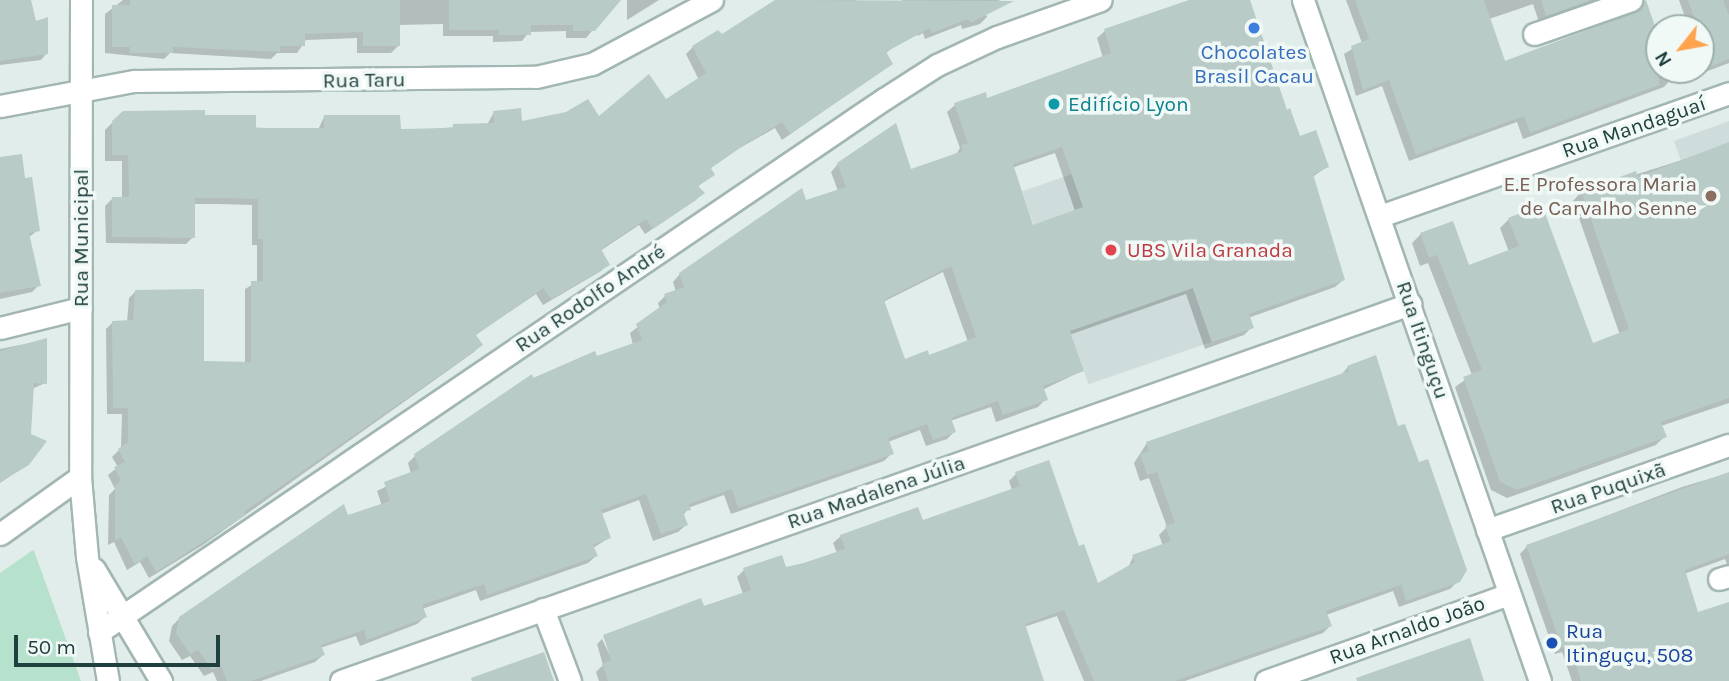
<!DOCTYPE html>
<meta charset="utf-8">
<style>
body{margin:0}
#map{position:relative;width:1729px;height:681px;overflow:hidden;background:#e0edea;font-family:Karla,sans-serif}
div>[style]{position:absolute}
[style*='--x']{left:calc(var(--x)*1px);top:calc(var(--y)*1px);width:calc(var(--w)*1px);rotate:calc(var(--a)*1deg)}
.built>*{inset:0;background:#cedddb;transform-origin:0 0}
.green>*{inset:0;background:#b6e1cc}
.shadow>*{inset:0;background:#0003}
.building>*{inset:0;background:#b8cbc7}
.roads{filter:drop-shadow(2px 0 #a2b6b3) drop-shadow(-2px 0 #a2b6b3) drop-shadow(0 2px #a2b6b3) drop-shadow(0 -2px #a2b6b3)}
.minor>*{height:21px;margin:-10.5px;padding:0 10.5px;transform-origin:10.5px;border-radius:10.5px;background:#fff}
.secondary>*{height:21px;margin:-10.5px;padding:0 10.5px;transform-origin:10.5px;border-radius:10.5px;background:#fff}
.dots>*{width:19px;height:19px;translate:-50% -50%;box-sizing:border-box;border:4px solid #f1f9f7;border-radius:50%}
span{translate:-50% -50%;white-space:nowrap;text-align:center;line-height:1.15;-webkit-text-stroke:7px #f1f9f7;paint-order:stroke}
.shop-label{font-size:21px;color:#366cbe}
.street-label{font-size:21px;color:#1f403f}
.culture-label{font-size:21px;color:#0d838f}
.left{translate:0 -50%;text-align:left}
.education-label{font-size:21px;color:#785e54}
.right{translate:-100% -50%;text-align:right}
.health-label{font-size:21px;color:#be3a42}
.transit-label{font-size:21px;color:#164399}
.north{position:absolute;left:1645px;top:14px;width:70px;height:70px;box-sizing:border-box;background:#f1f9f7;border:2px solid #9dafad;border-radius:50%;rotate:239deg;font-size:19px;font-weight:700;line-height:28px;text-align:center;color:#1f403f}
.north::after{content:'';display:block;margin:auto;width:24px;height:32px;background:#ffa34c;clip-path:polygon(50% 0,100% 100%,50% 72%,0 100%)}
.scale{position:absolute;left:14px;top:635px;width:206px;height:32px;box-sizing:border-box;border:4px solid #1f403f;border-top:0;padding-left:9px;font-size:21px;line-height:24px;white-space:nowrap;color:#1f403f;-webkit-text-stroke:5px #f1f9f7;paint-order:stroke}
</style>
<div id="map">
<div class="built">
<div style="clip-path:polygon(1729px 121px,1729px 296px,1674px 141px)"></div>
<div style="left:1145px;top:149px;width:204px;height:130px;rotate:71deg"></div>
</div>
<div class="green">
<div style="clip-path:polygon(33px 550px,34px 551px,81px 681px,0 681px,0 573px)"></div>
</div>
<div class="shadow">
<div style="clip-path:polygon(0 0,29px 0,46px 54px,41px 60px,0 65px)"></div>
<div style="clip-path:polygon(123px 0,618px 0,586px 38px,566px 38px,566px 31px,529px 32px,522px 41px,493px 42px,493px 36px,443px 36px,443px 24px,398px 25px,398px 46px,391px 53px,357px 53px,357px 38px,306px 40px,297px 53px,277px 53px,271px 59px,170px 53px,164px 59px,105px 53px,105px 14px)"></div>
<div style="clip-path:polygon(627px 0,659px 0,627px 20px)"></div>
<div style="clip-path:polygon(780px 0,856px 0,893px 47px,885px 54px,891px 64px,782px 140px,775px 128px,738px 149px,709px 169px,713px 175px,697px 187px,702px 193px,696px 200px,645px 234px,639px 225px,600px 251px,608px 264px,601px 271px,543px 305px,536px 294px,474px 336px,480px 345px,474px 352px,203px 545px,149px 578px,140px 562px,127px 570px,114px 542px,108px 545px,109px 495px,115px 489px,108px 475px,118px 467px,112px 457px,121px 448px,122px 414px,107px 414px,106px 329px,113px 322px,127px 322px,129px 298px,136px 291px,202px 363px,245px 364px,245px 289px,257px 282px,257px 245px,252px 245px,252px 205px,217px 204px,193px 204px,193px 237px,186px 244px,106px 243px,105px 206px,112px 199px,122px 199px,122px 161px,105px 161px,105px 130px,113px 122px,318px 130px,324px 117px,399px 131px,487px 125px,494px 112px,521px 123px,599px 119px,665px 101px,699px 80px,686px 54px,693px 47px,721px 37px)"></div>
<div style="clip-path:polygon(902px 0,1001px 0,983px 6px,987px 17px,980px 24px,962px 29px,961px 25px,925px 39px,923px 33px,918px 36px)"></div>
<div style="clip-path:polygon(evenodd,1195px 0,1248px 0,1286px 112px,1299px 138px,1327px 167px,1312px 177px,1343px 280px,1335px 287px,1248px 318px,1252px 327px,1244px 335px,1205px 349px,1186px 294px,1069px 335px,1082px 371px,1042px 390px,1046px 399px,1038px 407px,996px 422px,991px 407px,950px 421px,954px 432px,947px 439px,926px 446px,920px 430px,888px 442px,892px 453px,884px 461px,731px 514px,724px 495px,688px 508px,683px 516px,686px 525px,678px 532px,653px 541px,639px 500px,601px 514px,609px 538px,593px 548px,596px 556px,588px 563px,480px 601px,476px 590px,422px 609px,425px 617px,417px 624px,360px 646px,356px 636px,320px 648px,323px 655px,315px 662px,261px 681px,217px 681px,213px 672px,204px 676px,190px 656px,182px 660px,169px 641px,172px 626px,180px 618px,346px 517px,382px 506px,377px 491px,411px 474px,408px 463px,415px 456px,532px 380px,633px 345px,630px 333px,660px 310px,658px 303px,665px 296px,676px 292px,673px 282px,680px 274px,805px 202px,838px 191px,831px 172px,838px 164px,910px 171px,955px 156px,960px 148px,947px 112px,955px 105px,986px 100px,1103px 58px,1097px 38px,1105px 31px,1195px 0,1055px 153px,1075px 211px,1032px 227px,1012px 168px,1055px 153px,1195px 0,943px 272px,968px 342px,928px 358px,903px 361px,883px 302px,943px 272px)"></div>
<div style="clip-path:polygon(1346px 0,1601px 0,1539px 22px,1533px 4px,1489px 19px,1503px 63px,1637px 12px,1632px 0,1644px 0,1659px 43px,1659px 70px,1668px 70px,1671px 79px,1664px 87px,1523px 139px,1517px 122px,1409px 161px,1382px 86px,1356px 96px,1344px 54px,1362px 43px)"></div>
<div style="clip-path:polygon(1679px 0,1729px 0,1729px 63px,1705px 72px,1701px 28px,1689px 28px)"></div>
<div style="clip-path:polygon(1729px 145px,1729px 403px,1661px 426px,1665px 436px,1656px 445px,1507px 498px,1491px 490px,1455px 387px,1472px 375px,1428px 263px,1420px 266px,1412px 243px,1421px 234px,1468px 267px,1509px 252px,1500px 228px,1509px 219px,1592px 345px,1620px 335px,1573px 201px,1581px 192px)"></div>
<div style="clip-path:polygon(0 158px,23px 179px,38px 230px,28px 238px,39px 285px,32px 292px,0 299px)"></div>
<div style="clip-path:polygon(45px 340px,45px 383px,32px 389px,27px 465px,0 483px,0 349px)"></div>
<div style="clip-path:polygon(1348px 367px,1397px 428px,1458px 581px,1450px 589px,1399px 607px,1393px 591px,1326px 615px,1330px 626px,1323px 633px,1185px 681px,1084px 681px,1057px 616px,1024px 627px,1043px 681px,599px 681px,596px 672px,603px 665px,597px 644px,602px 639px,616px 668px,604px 637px,743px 594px,737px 577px,744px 570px,785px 569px,837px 553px,833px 543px,841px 536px,922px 523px,1012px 490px,1009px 481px,1016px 474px,1078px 549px,1097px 586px,1128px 568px,1133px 557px,1163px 546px,1159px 535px,1167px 527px,1149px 478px,1140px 481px,1134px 463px,1147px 443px,1341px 375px)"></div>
<div style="clip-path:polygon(1729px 473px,1729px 570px,1725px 559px,1684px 574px,1696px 615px,1729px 604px,1729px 681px,1572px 681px,1562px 652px,1555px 654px,1520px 554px,1527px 546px,1682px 487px)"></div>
</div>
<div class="building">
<div style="clip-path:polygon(0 0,31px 0,36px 21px,48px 17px,48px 54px,0 61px)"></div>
<div style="clip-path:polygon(130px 0,400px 0,400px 46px,363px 46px,363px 32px,305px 34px,305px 46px,280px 46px,280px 52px,173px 47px,173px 53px,130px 53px,130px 47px,112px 47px,112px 5px,130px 5px)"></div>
<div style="clip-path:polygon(449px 0,621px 0,595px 31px,573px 31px,573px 25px,531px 25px,531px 35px,499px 35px,499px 30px,449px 30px)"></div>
<div style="clip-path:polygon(775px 0,1014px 1px,970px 23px,968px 19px,932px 33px,930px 28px,886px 52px,893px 64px,790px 134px,782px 122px,747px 143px,711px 168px,715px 175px,698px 186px,705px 193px,653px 229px,646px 219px,601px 249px,610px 265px,551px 299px,543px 288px,476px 335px,483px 345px,244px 512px,246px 515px,156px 572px,147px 556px,135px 565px,121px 537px,115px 540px,115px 486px,121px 481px,114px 467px,125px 462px,118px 449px,128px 442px,128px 408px,113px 408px,112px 321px,133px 320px,135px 290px,204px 289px,204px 361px,251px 362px,251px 281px,263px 281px,263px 239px,258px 239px,258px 199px,225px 198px,195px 198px,195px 238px,112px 237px,112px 197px,129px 197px,128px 155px,112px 155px,112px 121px,123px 111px,205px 110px,205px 115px,256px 115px,256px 128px,324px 128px,324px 115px,400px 115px,401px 129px,453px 128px,453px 124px,494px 123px,493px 111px,521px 108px,522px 121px,566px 112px,588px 99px,599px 116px,649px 74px,666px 99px,706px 73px,692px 46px,718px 30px,722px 34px)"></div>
<div style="clip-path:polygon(evenodd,1189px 0,1250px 0,1287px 110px,1290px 108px,1300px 136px,1316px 130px,1329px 167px,1313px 174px,1345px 280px,1249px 314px,1254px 328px,1212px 342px,1193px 288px,1070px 331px,1084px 371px,1043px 386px,1048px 400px,1003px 415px,998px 401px,951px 418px,956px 432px,933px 440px,927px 424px,888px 438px,894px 454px,738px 508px,732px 489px,689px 504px,691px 510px,683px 512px,688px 525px,661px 534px,646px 494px,601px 510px,611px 538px,593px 545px,598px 556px,487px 595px,484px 584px,422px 605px,427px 617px,367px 640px,364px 630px,321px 645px,325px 655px,251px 681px,227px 681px,221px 666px,212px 670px,198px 650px,190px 654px,176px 633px,179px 617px,344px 504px,348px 515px,390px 501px,384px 482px,419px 469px,414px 454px,532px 374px,533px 378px,595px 351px,597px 356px,642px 340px,636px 324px,667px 302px,664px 294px,684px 287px,679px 273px,802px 188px,806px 200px,846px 187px,837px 163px,896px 123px,911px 169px,963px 151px,961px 145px,968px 143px,954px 103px,986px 92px,987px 98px,1111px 53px,1104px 29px,1189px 0,1062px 147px,1083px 207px,1033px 225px,1013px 164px,1062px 147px,1189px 0,951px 266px,976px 337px,929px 355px,928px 350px,905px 359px,884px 300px,951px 266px)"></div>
<div style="clip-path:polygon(1355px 0,1484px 0,1505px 61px,1635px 12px,1646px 0,1659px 38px,1659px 85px,1530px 133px,1524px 116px,1416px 155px,1389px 80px,1363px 90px,1351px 46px,1369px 39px)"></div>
<div style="clip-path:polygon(1541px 0,1591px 0,1546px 16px)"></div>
<div style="clip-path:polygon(1688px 0,1723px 0,1729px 15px,1729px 59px,1712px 66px)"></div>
<div style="clip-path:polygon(1729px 142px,1729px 398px,1661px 422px,1667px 437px,1517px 490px,1500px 482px,1463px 377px,1482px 370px,1437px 255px,1429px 258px,1420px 233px,1453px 221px,1469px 265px,1519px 246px,1508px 218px,1542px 205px,1593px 343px,1629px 329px,1581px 191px,1636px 171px,1638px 177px)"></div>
<div style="clip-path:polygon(22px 154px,25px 178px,32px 177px,40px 231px,29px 233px,41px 286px,0 293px,0 157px)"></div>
<div style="clip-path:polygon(47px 338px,47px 384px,34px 383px,31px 434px,47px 441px,29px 465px,0 482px,0 351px)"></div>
<div style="clip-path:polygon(1376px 355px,1398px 426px,1405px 424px,1419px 462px,1428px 459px,1467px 570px,1460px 582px,1406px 601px,1401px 585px,1326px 611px,1332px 626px,1175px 681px,1094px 681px,1064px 610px,1025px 624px,1044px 681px,608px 681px,602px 664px,611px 660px,603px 635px,701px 598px,704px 606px,751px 590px,743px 568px,782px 555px,786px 567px,804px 563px,845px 549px,840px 535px,918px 507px,923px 520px,1020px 486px,1015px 472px,1049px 460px,1079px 546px,1084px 544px,1098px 583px,1135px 562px,1132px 555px,1171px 541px,1165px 526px,1175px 523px,1157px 472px,1147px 475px,1140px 454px,1149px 451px,1146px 442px,1349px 371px,1347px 366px)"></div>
<div style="clip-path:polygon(1729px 472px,1729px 554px,1685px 570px,1698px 612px,1729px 602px,1729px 681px,1581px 681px,1569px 646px,1562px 648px,1526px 545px)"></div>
<div style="clip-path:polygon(1470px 638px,1484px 681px,1357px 681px,1356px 678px)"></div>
<div style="clip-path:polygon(544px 652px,554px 681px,472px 681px,471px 678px)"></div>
</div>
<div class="roads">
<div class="minor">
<div style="--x:81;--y:0;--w:477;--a:90.1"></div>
<div style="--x:80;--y:477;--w:80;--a:85"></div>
<div style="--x:87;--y:557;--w:126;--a:80.4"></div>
<div style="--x:1534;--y:34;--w:103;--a:-19.3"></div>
<div style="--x:0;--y:106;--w:136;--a:-10.6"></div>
<div style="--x:134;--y:81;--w:402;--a:-0.6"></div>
<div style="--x:536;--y:77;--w:57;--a:-13.1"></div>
<div style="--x:592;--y:64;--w:136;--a:-28.1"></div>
<div style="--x:1380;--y:216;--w:370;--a:-19.4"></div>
<div style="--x:0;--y:328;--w:83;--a:-13.9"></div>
<div style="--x:1487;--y:530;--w:256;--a:-19.4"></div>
<div style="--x:0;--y:534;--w:98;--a:-35.5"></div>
<div style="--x:94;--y:569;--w:131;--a:59.1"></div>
<div style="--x:1719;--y:579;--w:10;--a:-17"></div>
<div style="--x:543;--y:609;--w:77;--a:69.4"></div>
<div style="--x:99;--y:632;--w:949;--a:-34.18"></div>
<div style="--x:884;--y:99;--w:63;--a:-32.7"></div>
<div style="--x:937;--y:65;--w:66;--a:-25"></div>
<div style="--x:997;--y:37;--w:110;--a:-19.6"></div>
<div style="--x:341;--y:681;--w:1134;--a:-19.43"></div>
<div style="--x:1266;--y:681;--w:258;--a:-19.7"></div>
</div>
<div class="secondary">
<div style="--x:1303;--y:0;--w:721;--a:70.81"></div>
</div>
</div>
<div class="dots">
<div style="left:1254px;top:28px;background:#3f7fe0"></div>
<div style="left:1054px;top:104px;background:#0f9aa8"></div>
<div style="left:1711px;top:196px;background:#8d6e63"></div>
<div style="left:1111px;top:250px;background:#e0444e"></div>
<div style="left:1552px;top:643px;background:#1a4fb4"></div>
</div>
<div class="shop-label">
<span style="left:1254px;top:64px">Chocolates<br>Brasil Cacau</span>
</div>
<div class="street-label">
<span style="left:364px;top:80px;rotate:-1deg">Rua Taru</span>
<span style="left:1634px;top:127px;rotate:-19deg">Rua Mandaguaí</span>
<span style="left:81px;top:238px;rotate:-90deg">Rua Municipal</span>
<span style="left:590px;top:298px;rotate:-34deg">Rua Rodolfo André</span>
<span style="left:1423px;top:340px;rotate:71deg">Rua Itinguçu</span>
<span style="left:1608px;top:488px;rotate:-19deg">Rua Puquixã</span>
<span style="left:876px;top:492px;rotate:-19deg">Rua Madalena Júlia</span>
<span style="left:1407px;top:630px;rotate:-20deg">Rua Arnaldo João</span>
</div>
<div class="culture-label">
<span class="left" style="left:1068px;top:104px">Edifício Lyon</span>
</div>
<div class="education-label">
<span class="right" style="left:1697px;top:196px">E.E Professora Maria<br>de Carvalho Senne</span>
</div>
<div class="health-label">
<span class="left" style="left:1127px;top:250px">UBS Vila Granada</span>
</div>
<div class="transit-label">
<span class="left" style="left:1566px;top:643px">Rua<br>Itinguçu, 508</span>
</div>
<div class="north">N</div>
<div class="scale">50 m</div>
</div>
